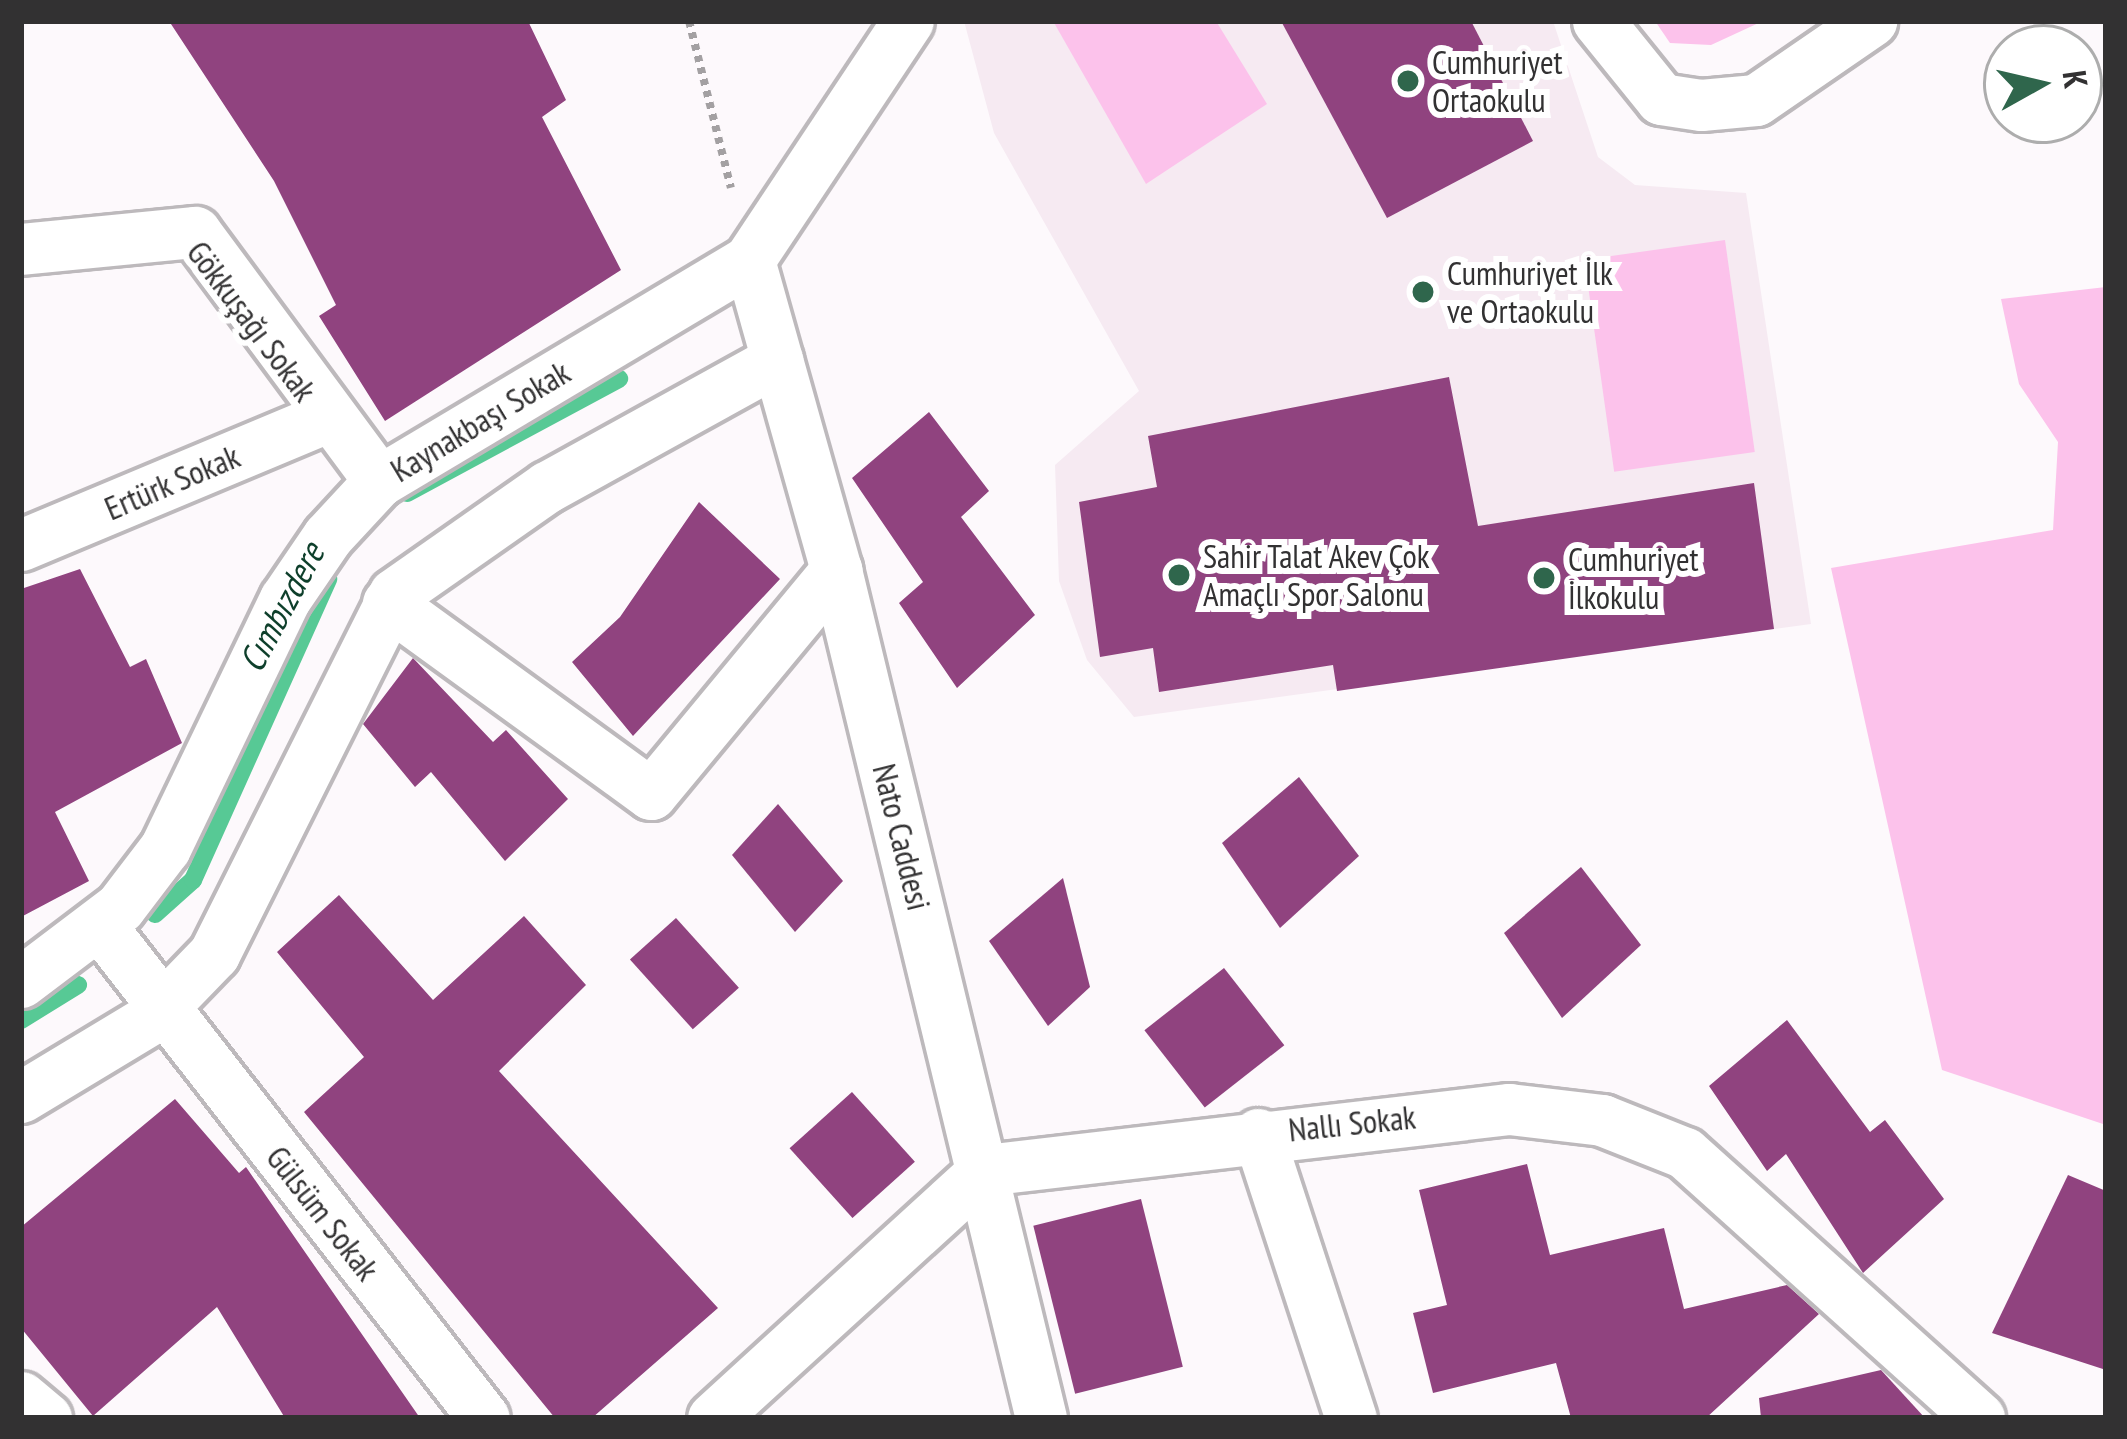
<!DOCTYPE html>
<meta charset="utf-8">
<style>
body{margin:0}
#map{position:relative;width:2127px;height:1439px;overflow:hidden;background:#fdf9fc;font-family:"PT Sans Narrow",sans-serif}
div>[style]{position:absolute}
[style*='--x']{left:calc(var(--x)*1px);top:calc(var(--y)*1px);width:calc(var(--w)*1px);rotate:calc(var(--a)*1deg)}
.built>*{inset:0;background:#f6eaf2}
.green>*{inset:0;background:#fcc2eb;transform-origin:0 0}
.stream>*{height:18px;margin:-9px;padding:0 9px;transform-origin:9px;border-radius:9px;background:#57c995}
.building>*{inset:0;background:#90437f;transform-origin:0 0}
.path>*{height:8px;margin-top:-4px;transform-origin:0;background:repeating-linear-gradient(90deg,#a3a0a2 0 6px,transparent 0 12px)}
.roads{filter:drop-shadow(3px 0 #bdb9bc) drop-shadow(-3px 0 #bdb9bc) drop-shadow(0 3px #bdb9bc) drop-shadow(0 -3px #bdb9bc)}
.street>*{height:51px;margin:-25.5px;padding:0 25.5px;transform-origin:25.5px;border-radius:25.5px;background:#fff}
.dots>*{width:33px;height:33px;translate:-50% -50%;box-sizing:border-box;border:6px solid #fff;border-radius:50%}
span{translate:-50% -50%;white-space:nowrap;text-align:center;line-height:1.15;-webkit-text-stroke:12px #fff;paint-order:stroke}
.poi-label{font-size:33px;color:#323132}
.left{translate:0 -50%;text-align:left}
.street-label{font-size:33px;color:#323132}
.water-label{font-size:36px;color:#0e3f2b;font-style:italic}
.frame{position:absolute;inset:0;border:24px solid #323132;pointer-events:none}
.north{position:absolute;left:1983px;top:24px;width:120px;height:120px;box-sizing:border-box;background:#fff;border:3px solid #adadad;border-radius:50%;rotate:82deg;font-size:33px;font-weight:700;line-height:48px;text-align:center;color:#323132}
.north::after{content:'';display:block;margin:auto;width:42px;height:54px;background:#2f664c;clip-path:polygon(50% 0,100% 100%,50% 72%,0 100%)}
</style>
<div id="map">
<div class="built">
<div style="clip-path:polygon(964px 21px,1553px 21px,1598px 157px,1635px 185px,1746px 193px,1811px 624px,1134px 717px,1087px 660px,1059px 581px,1055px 465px,1139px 391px,994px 133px)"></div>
</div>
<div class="green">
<div style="clip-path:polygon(1053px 21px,1216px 21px,1267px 104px,1146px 184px)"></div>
<div style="clip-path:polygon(1655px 21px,1763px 21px,1711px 45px,1670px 43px)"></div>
<div style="left:1725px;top:240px;width:214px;height:142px;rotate:82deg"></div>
<div style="clip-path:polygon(2106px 287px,2106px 1125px,1942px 1070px,1831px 568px,2053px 530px,2058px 442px,2019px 384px,2001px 299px)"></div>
</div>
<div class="stream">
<div style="--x:407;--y:493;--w:241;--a:-28.3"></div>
<div style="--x:155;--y:914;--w:51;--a:-41.8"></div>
<div style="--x:193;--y:880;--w:330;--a:-65.8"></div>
<div style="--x:21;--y:1020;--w:67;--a:-31.6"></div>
</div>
<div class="building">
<div style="clip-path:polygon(169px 21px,528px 21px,566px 100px,542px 117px,621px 270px,385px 421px,319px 316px,336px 305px,274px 181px)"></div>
<div style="clip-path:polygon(1281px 21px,1471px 21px,1533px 141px,1387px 218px)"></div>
<div style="clip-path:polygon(1449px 377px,1478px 526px,1754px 483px,1774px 629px,1337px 691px,1333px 665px,1159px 692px,1153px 648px,1100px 657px,1079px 502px,1157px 487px,1148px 436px)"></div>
<div style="clip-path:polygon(929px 412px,989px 491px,961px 517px,1035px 615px,957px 688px,899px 603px,923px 582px,852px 478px)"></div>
<div style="clip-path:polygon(699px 502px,780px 579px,633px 736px,572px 662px,620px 617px)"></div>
<div style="clip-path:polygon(80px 569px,130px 667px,146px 659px,182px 743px,55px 812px,89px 881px,21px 917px,21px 589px)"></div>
<div style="clip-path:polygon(413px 658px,493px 742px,506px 730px,568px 799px,505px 861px,431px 772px,415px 787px,363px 724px)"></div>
<div style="clip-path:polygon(1299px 777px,1359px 856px,1280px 928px,1222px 843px)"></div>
<div style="clip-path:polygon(778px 804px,843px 881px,795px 932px,732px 855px)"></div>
<div style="clip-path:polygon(1581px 867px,1641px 945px,1562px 1018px,1504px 933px)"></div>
<div style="clip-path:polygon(1063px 878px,1090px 987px,1048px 1026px,989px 941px)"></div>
<div style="clip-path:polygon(339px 895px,433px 1000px,524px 916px,586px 985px,499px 1071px,718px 1308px,592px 1418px,555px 1418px,304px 1112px,364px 1057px,277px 952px)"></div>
<div style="left:676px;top:918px;width:94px;height:62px;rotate:48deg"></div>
<div style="left:1224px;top:968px;width:98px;height:101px;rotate:52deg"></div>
<div style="clip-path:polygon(1787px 1020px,1870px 1132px,1885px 1120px,1944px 1199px,1863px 1273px,1786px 1154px,1767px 1171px,1709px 1086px)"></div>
<div style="left:852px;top:1092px;width:94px;height:84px;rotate:48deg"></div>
<div style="clip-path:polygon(175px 1099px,239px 1173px,246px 1167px,420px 1418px,285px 1418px,217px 1307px,93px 1416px,21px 1328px,21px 1227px)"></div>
<div style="clip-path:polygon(1527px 1164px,1550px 1255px,1664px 1228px,1684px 1309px,1787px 1285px,1819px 1314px,1706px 1418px,1571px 1418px,1556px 1363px,1433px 1393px,1413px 1313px,1447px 1305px,1419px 1190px)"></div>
<div style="clip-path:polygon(2068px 1175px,2106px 1191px,2106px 1370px,1992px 1333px)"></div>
<div style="left:1141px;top:1199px;width:173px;height:111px;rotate:76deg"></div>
<div style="clip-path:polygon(1881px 1370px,1925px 1418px,1761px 1418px,1759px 1398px)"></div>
</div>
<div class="path">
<div style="--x:689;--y:21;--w:172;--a:75.9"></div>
</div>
<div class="roads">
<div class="street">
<div style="--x:1598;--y:21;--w:100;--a:51.1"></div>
<div style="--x:1661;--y:99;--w:40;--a:8.5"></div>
<div style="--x:1701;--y:105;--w:55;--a:-5.2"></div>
<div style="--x:1756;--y:100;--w:140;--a:-34.5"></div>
<div style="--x:21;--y:249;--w:175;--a:-5.6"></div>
<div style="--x:195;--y:232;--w:310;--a:53.5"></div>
<div style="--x:749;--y:260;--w:322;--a:74.3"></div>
<div style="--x:836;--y:570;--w:872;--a:76.41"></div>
<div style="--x:21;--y:545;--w:329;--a:-22.7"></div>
<div style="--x:388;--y:603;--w:325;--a:36"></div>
<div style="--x:651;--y:794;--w:291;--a:-50.4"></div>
<div style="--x:99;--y:924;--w:626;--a:52.07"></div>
<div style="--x:21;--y:982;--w:124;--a:-37.1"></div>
<div style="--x:120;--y:907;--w:74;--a:-52.7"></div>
<div style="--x:165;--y:848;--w:276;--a:-64.3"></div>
<div style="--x:285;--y:599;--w:76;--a:-55.7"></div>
<div style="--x:328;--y:536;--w:75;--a:-47.2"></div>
<div style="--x:379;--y:481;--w:431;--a:-30.8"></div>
<div style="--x:749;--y:260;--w:287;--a:-56.4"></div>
<div style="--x:21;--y:1097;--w:153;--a:-31.1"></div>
<div style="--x:152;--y:1018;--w:89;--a:-45.9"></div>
<div style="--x:214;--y:954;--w:402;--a:-63.4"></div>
<div style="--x:394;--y:594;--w:187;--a:-35"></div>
<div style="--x:547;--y:487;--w:263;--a:-28.9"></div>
<div style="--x:1258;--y:1134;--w:299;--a:71.9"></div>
<div style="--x:21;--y:1397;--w:33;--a:40"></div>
<div style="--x:713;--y:1418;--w:368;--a:-42.4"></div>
<div style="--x:985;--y:1170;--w:528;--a:-6.64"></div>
<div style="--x:1509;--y:1109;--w:94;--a:6.7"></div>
<div style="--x:1602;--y:1120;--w:89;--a:21.7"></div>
<div style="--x:1685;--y:1153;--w:396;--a:42"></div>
</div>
</div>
<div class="dots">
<div style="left:1408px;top:81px;background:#2f664c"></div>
<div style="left:1423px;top:292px;background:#2f664c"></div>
<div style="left:1179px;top:575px;background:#2f664c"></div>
<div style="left:1544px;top:578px;background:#2f664c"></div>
</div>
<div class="poi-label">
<span class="left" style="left:1432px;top:81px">Cumhuriyet<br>Ortaokulu</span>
<span class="left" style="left:1447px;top:292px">Cumhuriyet İlk<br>ve Ortaokulu</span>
<span class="left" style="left:1203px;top:575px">Sahir Talat Akev Çok<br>Amaçlı Spor Salonu</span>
<span class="left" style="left:1568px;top:578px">Cumhuriyet<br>İlkokulu</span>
</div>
<div class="street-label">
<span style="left:252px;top:321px;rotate:53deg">Gökkuşağı Sokak</span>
<span style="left:480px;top:421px;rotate:-31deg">Kaynakbaşı Sokak</span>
<span style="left:172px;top:482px;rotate:-23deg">Ertürk Sokak</span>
<span style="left:902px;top:837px;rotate:76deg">Nato Caddesi</span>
<span style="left:1352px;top:1123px;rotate:-6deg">Nallı Sokak</span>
<span style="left:323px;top:1213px;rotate:52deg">Gülsüm Sokak</span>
</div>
<div class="water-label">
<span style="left:281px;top:607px;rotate:-62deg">Cımbızdere</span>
</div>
<div class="frame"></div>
<div class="north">K</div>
</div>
